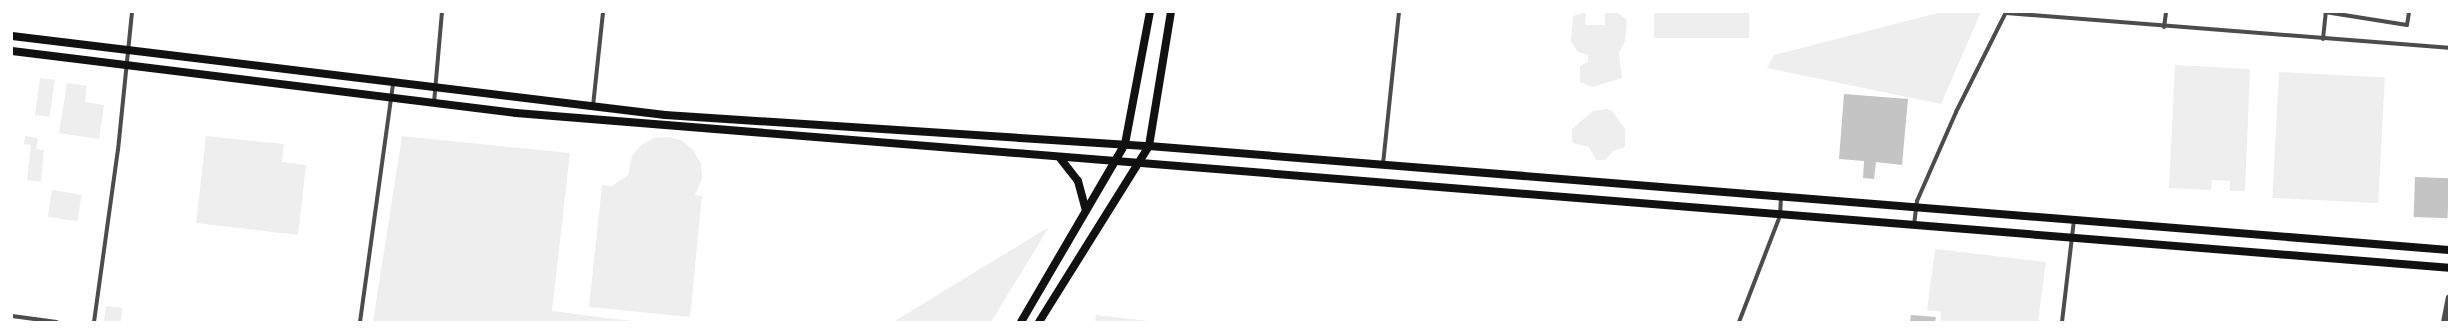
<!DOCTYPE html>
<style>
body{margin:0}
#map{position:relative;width:2461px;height:334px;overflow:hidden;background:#fff;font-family:Spectral,serif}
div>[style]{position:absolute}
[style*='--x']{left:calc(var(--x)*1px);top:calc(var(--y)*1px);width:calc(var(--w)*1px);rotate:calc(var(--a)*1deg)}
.green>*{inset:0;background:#eee;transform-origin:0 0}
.building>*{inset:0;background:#c4c4c4;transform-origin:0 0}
.minor>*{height:4px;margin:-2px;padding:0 2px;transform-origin:2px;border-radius:2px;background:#4c4c4c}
.tertiary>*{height:7px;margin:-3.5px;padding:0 3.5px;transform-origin:3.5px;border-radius:3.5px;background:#4c4c4c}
.secondary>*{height:8px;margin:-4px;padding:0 4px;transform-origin:4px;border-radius:4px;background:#111}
span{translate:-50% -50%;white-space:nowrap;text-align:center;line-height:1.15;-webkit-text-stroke:4px #fff;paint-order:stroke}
.frame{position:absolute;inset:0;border:13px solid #fff;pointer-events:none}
</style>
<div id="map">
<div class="green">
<div style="clip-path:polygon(1586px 12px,1585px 25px,1605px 25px,1605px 12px,1617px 12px,1627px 20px,1625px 41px,1619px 53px,1622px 78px,1593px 87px,1580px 82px,1580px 66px,1588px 62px,1588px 55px,1578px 52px,1571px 41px,1573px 16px)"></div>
<div style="left:1654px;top:12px;width:95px;height:26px"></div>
<div style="clip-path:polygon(1942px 12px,1981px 12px,1941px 104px,1767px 68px,1774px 55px)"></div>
<div style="clip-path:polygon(2175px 65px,2250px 69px,2245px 191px,2230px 191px,2230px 181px,2212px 180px,2211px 190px,2169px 188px)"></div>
<div style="left:2279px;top:72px;width:106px;height:126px;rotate:3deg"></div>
<div style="left:40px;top:78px;width:15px;height:37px;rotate:8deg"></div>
<div style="clip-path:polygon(67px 83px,87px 86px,85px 102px,104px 105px,99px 139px,59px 133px)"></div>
<div style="clip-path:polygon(1607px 109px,1612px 111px,1625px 129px,1625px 147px,1613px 151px,1605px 160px,1596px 160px,1589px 147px,1572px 143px,1572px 129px,1593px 111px)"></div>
<div style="clip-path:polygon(25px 136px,38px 138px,36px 149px,44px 150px,41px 182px,27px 180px,31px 145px,24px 144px)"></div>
<div style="clip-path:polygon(206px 136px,284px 144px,282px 162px,306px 165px,298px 235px,196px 223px)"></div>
<div style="clip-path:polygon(402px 136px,570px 153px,552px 311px,639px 322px,373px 322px)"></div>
<div style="clip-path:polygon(669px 137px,683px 141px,694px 151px,701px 164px,702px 178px,695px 195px,702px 196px,690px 317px,589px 307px,602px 185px,612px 186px,628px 175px,632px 156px,641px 145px,654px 138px)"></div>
<div style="left:52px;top:190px;width:30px;height:27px;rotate:9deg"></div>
<div style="clip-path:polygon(1049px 227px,991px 322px,893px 322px)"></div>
<div style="clip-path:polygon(1935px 249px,2046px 262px,2038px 322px,1940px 322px,1941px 312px,1927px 310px)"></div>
<div style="clip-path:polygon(106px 306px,122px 308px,121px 322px,104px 322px)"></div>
<div style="clip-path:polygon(1096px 315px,1157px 322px,1095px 322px)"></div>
</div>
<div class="building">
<div style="clip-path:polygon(1844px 94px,1908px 99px,1902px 165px,1876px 162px,1874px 179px,1863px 178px,1864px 161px,1839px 159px)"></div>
<div style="left:2415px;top:177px;width:34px;height:40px;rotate:2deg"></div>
<div style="clip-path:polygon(1911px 315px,1936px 317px,1935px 322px,1910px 322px)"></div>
</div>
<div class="minor">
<div style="--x:2325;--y:12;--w:83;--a:9"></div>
<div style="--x:2407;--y:25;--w:13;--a:-81"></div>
<div style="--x:2006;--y:13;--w:444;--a:4.5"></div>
<div style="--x:2164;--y:27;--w:15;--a:-82"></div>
<div style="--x:2323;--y:39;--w:27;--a:-84"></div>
<div style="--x:434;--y:103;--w:91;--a:-85"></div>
<div style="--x:593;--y:106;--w:95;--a:-83.9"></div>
<div style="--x:1383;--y:164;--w:153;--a:-84"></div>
<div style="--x:1914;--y:225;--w:24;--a:-83"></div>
<div style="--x:1917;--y:201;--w:97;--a:-66.3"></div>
<div style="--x:1956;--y:112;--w:112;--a:-63.4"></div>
<div style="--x:12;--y:316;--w:45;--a:7.6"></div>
<div style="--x:94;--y:322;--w:174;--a:-82.1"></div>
<div style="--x:118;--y:150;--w:139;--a:-84.2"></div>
<div style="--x:360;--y:322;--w:241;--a:-82.1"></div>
<div style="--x:1739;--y:322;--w:114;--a:-68.9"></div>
<div style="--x:1780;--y:216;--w:19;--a:-87"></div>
<div style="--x:2062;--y:322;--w:103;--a:-83.3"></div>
</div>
<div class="tertiary">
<div style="--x:2444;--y:322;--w:25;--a:-79"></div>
</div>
<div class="secondary">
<div style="--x:12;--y:36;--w:658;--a:6.9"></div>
<div style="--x:665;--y:115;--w:485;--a:3.7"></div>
<div style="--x:1149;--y:146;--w:1304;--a:4.57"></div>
<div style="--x:12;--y:51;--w:508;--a:7.01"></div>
<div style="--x:516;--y:113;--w:1939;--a:4.58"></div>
<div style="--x:1060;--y:158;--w:29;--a:52"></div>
<div style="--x:1078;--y:181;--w:30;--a:75"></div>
<div style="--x:1021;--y:322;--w:206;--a:-59.7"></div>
<div style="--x:1125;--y:144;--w:134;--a:-79.3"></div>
<div style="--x:1039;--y:322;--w:208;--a:-58"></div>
<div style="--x:1149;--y:146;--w:136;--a:-80.7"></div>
</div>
<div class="frame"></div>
</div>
